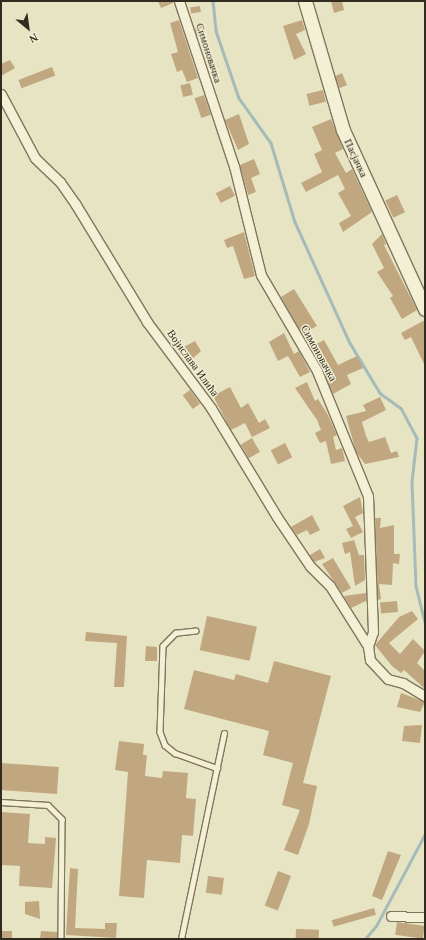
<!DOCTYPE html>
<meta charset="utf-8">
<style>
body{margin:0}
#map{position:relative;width:426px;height:940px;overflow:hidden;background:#e7e4c4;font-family:"Times New Roman",serif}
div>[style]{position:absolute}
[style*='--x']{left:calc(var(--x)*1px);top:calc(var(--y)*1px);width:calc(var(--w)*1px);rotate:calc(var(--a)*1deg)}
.stream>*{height:2.5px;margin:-1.25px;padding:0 1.25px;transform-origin:1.25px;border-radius:1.25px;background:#a5bbb9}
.building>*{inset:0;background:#c1a77f;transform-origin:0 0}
.roads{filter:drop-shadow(1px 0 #80765d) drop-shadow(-1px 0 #80765d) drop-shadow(0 1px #80765d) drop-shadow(0 -1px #80765d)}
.lane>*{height:4.5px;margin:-2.25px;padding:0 2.25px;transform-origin:2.25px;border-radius:2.25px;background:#f3f0d6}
.street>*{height:9px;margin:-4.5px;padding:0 4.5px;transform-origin:4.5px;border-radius:4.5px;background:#f3f0d6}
.secondary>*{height:13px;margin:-6.5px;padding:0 6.5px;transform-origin:6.5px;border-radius:6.5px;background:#f3f0d6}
span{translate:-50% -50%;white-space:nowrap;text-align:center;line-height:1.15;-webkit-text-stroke:3px #f0edd2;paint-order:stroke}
.street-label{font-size:11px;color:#322b1f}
.frame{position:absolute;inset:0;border:2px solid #322b1f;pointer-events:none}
.north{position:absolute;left:8px;top:8px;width:40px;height:40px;-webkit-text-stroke:3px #f0edd2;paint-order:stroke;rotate:151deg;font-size:11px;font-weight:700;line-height:16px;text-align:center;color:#322b1f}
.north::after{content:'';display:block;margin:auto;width:14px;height:18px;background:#322b1f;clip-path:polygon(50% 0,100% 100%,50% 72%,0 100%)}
</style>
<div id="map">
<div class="stream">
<div style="--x:213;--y:1;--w:30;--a:84"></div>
<div style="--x:216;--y:31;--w:71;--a:71.1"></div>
<div style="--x:239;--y:98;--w:55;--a:54.6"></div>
<div style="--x:271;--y:143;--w:83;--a:73.1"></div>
<div style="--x:295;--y:222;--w:133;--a:65.6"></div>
<div style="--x:350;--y:343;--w:58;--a:59"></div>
<div style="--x:380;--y:393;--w:26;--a:36"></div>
<div style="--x:401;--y:408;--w:34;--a:62"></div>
<div style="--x:417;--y:438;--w:44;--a:96.5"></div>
<div style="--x:412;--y:482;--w:104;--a:87.8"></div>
<div style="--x:416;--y:586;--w:37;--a:76"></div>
<div style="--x:365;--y:939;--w:17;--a:-50"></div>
<div style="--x:376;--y:926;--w:104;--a:-62"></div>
</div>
<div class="building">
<div style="clip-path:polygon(158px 1px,173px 1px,173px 3px,161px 8px)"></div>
<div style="clip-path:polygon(331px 1px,342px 1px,344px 10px,334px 13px)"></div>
<div style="left:200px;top:6px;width:6px;height:10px;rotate:81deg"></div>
<div style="clip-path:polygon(179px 20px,198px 78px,187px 82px,182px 70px,177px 72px,171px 54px,178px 52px,170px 23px)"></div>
<div style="clip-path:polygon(302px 20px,305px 30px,296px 34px,306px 54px,294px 60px,283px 26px)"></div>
<div style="left:203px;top:26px;width:7px;height:9px;rotate:74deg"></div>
<div style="clip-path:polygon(10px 60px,15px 68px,1px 76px,1px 64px)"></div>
<div style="left:52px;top:67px;width:9px;height:36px;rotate:69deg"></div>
<div style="left:342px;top:73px;width:13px;height:8px;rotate:67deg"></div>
<div style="left:190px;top:83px;width:12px;height:10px;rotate:76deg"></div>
<div style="left:323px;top:90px;width:12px;height:17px;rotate:76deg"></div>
<div style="left:204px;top:95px;width:21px;height:10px;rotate:71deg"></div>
<div style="clip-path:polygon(239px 114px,249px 144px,238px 150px,225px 120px)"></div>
<div style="clip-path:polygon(331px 119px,343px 149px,335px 153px,346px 173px,352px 169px,372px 212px,343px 232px,339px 223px,351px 216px,338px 193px,345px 189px,338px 175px,306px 192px,301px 183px,322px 172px,314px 154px,322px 150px,312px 127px)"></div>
<div style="clip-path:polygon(254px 159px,260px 174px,251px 178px,256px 192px,248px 195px,240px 165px)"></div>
<div style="left:230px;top:186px;width:11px;height:16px;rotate:63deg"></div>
<div style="left:397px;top:195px;width:19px;height:13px;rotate:65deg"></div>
<div style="clip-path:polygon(244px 232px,255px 276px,244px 279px,233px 246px,227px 248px,224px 240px)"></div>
<div style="clip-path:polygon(382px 234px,386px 244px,384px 245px,417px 310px,402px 319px,390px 298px,393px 296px,377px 272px,384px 268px,372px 244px)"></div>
<div style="clip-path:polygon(294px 289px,317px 326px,308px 331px,315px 345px,324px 340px,338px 365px,357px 356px,363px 368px,347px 375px,351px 384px,333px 394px,322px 368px,281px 297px)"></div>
<div style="clip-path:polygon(425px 320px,425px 366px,411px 337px,405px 340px,401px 333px)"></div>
<div style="clip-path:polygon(284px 333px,294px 354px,299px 351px,310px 372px,300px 377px,288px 356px,278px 361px,269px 342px)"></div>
<div style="clip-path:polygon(195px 341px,201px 351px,188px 363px,180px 349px)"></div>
<div style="clip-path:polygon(307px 382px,315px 401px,318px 399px,328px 415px,337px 435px,333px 437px,336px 450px,342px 448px,345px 461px,331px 464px,326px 441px,320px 443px,315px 433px,321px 430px,317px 420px,295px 388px)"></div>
<div style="clip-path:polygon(230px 387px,241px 408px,248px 403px,259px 423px,265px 419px,270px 428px,252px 437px,245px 423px,231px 430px,213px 396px)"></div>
<div style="left:190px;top:390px;width:17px;height:9px;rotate:54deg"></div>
<div style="clip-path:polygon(380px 397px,386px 410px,362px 422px,366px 436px,369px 442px,385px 437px,391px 453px,397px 451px,399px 457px,365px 464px,356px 452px,346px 416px,366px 411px,363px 405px)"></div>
<div style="left:252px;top:438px;width:16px;height:13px;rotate:60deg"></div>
<div style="left:285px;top:443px;width:16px;height:16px;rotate:63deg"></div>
<div style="clip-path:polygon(360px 497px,363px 513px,355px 517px,363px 532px,351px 538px,346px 529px,353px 526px,343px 506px)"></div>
<div style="clip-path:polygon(312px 515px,320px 530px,310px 535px,307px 530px,297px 535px,291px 527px)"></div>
<div style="clip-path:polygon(375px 518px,381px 518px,380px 528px,394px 525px,394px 554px,400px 554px,399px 564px,393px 563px,392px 585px,379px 584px,381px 599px,378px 600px)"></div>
<div style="clip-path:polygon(354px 540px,359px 555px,364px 555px,365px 580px,355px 586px,350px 552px,345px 554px,342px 543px)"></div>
<div style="clip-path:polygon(320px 549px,325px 558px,314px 562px,310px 555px)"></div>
<div style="clip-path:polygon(333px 558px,351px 588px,342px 593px,322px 564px)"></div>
<div style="clip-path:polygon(366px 593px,366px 601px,351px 608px,344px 596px)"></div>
<div style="left:397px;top:601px;width:11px;height:17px;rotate:85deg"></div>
<div style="clip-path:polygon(412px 611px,418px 619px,389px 643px,400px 654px,413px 639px,425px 651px,417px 663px,425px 671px,425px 689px,404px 670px,401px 673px,392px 666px,375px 645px,399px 617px)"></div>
<div style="left:207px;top:616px;width:51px;height:35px;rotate:12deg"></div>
<div style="clip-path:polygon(86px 632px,127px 636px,124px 687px,114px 687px,117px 643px,85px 641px)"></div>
<div style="clip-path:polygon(146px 646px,157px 647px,157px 661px,145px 661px)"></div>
<div style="clip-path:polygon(274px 661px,331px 676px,303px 783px,317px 786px,309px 824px,298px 855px,284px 850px,300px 810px,282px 805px,293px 763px,263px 755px,269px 731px,184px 709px,194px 670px,234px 680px,236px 674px,268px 683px)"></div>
<div style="clip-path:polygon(401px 693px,425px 702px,420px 712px,397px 707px)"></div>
<div style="clip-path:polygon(422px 725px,420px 743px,402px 741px,404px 726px)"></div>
<div style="clip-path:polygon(119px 741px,144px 744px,143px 755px,147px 755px,145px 776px,162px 778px,163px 771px,188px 773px,186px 798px,196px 799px,193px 836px,182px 835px,180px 863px,147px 860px,144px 898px,119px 896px,128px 772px,115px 770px)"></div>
<div style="left:1px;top:763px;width:58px;height:27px;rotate:4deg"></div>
<div style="clip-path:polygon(1px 812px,30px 814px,28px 843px,45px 844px,45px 837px,56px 838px,52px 888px,19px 886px,20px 866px,1px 865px)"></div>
<div style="clip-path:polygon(388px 851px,401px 855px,382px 900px,372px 896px)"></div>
<div style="clip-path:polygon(70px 868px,78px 869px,75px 928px,105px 929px,105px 923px,117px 923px,116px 938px,66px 935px)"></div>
<div style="left:278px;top:871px;width:14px;height:37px;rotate:21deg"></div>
<div style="left:208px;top:876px;width:16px;height:17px;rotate:7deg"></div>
<div style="clip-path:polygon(39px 901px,40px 919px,25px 914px,25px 902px)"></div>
<div style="left:374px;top:908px;width:7px;height:44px;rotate:74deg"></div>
<div style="left:397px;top:922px;width:28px;height:13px;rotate:8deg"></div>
<div style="left:296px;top:929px;width:23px;height:9px;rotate:2deg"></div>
<div style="left:1px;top:931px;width:11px;height:8px"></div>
<div style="clip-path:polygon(41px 931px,57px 932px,57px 939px,40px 939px)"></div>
</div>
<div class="roads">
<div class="lane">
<div style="--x:196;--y:631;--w:20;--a:174"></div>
<div style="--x:176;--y:633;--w:18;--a:135"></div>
<div style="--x:163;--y:646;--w:86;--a:92"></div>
<div style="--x:160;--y:732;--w:14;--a:69"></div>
<div style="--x:165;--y:745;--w:13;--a:39"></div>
<div style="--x:175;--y:753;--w:45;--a:19.7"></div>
<div style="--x:1;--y:802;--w:47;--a:3.7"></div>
<div style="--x:48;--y:805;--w:20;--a:45"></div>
<div style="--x:62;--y:819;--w:120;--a:90.5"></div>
<div style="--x:181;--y:939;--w:210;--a:-78.2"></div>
</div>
<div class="street">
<div style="--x:179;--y:1;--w:174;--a:71.6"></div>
<div style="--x:234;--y:166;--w:112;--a:76.1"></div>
<div style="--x:261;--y:275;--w:111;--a:59.7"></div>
<div style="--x:317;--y:371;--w:135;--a:67.8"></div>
<div style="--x:368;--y:496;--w:136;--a:87.9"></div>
<div style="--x:373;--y:632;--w:15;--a:110"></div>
<div style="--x:368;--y:646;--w:14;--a:82"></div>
<div style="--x:370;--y:660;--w:26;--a:47"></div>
<div style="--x:388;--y:679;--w:16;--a:15"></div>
<div style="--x:403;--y:683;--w:26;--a:31"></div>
<div style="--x:1;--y:94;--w:72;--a:62"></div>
<div style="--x:35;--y:158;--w:35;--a:44"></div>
<div style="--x:60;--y:182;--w:28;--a:55"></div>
<div style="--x:76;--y:205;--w:137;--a:58.7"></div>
<div style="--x:147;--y:322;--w:107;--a:53.3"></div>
<div style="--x:211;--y:408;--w:127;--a:58.8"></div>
<div style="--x:277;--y:517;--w:59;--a:56"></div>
<div style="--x:310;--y:566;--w:28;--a:45"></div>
<div style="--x:330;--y:586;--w:71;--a:57.7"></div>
<div style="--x:391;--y:916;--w:34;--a:2"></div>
</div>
<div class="secondary">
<div style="--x:305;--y:1;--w:134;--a:73.6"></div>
<div style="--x:343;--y:130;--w:197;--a:65.4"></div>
</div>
</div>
<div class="street-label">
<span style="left:209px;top:53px;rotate:72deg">Симоновачка</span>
<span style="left:356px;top:158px;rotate:65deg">Пасјачка</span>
<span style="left:319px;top:353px;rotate:61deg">Симоновачка</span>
<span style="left:193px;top:363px;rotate:54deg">Војислава Илића</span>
</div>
<div class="frame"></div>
<div class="north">N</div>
</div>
